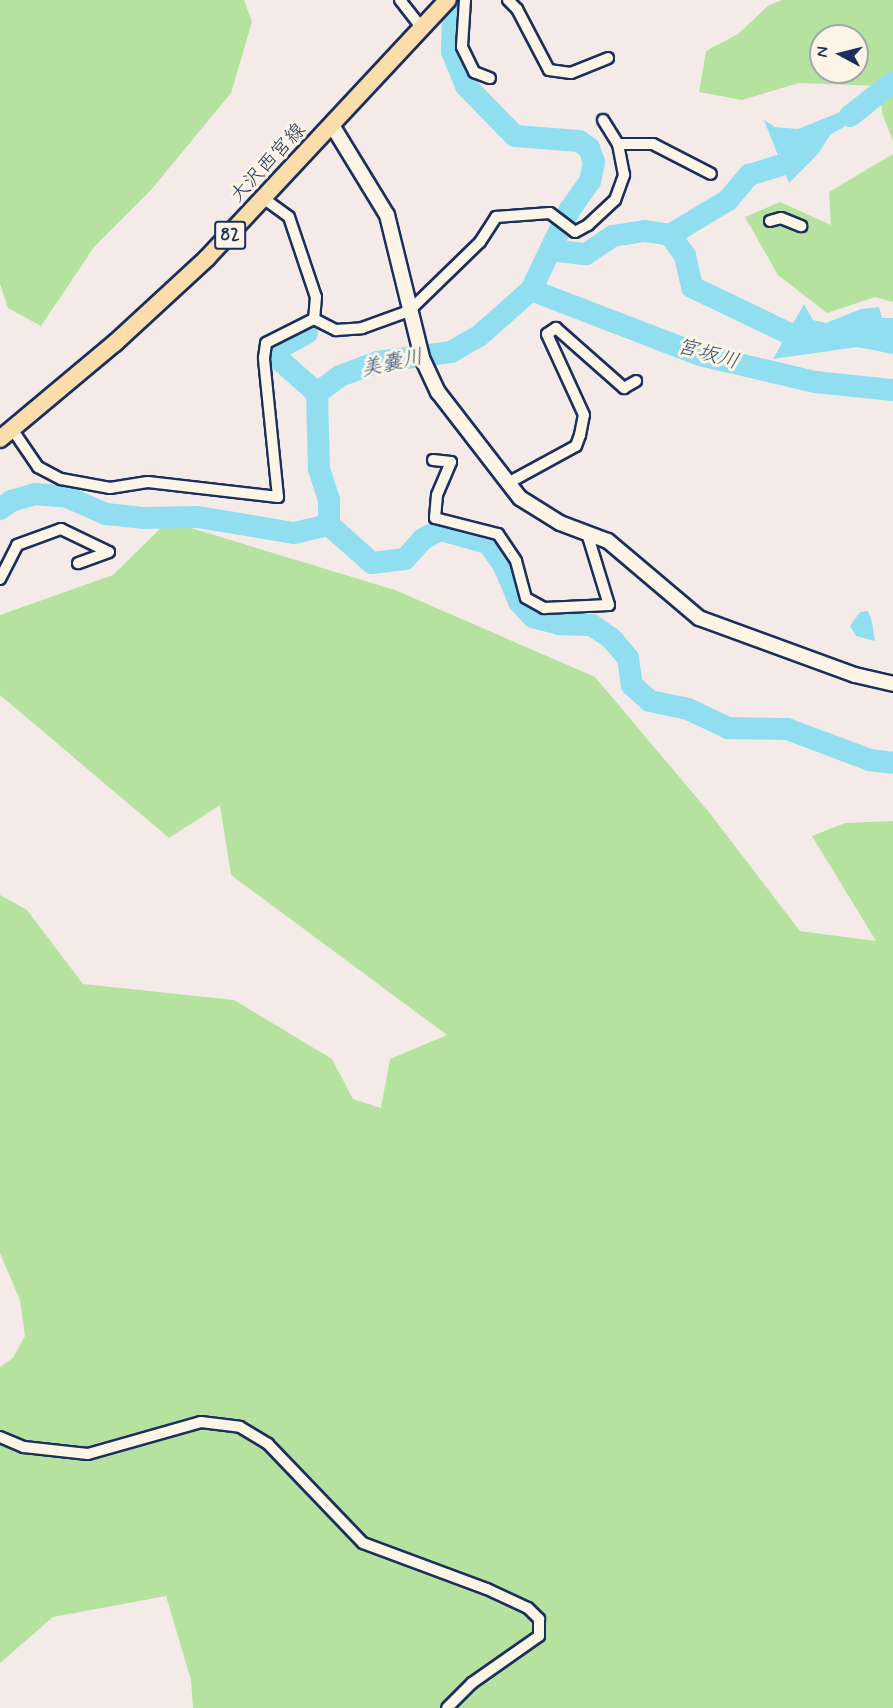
<!DOCTYPE html>
<meta charset="utf-8">
<style>
body{margin:0}
#map{position:relative;width:893px;height:1708px;overflow:hidden;background:#f4ebe8;font-family:Mynerve,"Klee One",sans-serif}
div>[style]{position:absolute}
[style*='--x']{left:calc(var(--x)*1px);top:calc(var(--y)*1px);width:calc(var(--w)*1px);rotate:calc(var(--a)*1deg)}
.green>*{inset:0;background:#b6e2a0}
.water>*{inset:0;background:#91def0}
.river>*{height:22px;margin:-11px;padding:0 11px;transform-origin:11px;border-radius:11px;background:#91def0}
.roads{filter:drop-shadow(2px 0 #1b2f5e) drop-shadow(-2px 0 #1b2f5e) drop-shadow(0 2px #1b2f5e) drop-shadow(0 -2px #1b2f5e)}
.minor>*{height:10px;margin:-5px;padding:0 5px;transform-origin:5px;border-radius:5px;background:#fcf5e5}
.tertiary>*{height:14px;margin:-7px;padding:0 7px;transform-origin:7px;border-radius:7px;background:#fcf5e5}
.primary>*{height:16px;margin:-8px;padding:0 8px;transform-origin:8px;border-radius:8px;background:#faddab}
span{translate:-50% -50%;white-space:nowrap;text-align:center;line-height:1.15;-webkit-text-stroke:6px #fcf5e5;paint-order:stroke}
.shield-label span{padding:2px 4px;background:#fcf5e5;border:2px solid;border-radius:4px;-webkit-text-stroke-width:0}
.shield-label{font-size:18px;color:#1b2f5e;font-weight:700}
.street-label{font-size:20px;color:#1b2f5e}
.water-label{font-size:21px;color:#33527b;font-style:italic}
.north{position:absolute;left:809px;top:24px;width:60px;height:60px;box-sizing:border-box;background:#fcf5e5;border:2px solid #a2a6af;border-radius:50%;rotate:277deg;font-size:16px;font-weight:700;line-height:24px;text-align:center;color:#1b2f5e}
.north::after{content:'';display:block;margin:auto;width:21px;height:27px;background:#1b2f5e;clip-path:polygon(50% 0,100% 100%,50% 72%,0 100%)}
</style>
<div id="map">
<div class="green">
<div style="clip-path:polygon(0 0,244px 0,252px 22px,231px 93px,151px 190px,94px 247px,41px 326px,8px 308px,0 284px)"></div>
<div style="clip-path:polygon(evenodd,782px 0,893px 0,893px 141px,882px 113px,880px 86px,799px 83px,742px 100px,699px 92px,706px 51px,738px 34px,769px 5px,782px 0,821px 36px,857px 36px,857px 72px,821px 72px,821px 36px)"></div>
<div style="clip-path:polygon(893px 154px,893px 302px,875px 297px,827px 313px,778px 275px,745px 217px,780px 202px,831px 225px,829px 192px)"></div>
<div style="clip-path:polygon(168px 521px,395px 590px,595px 677px,708px 811px,800px 931px,876px 941px,812px 836px,845px 823px,893px 821px,893px 1708px,193px 1708px,191px 1680px,166px 1596px,53px 1617px,0 1663px,0 1367px,13px 1358px,25px 1336px,20px 1300px,0 1253px,0 895px,27px 910px,83px 984px,234px 1000px,332px 1059px,353px 1099px,381px 1108px,390px 1059px,447px 1035px,231px 875px,220px 805px,169px 838px,0 695px,0 615px,113px 575px)"></div>
</div>
<div class="water">
<div style="clip-path:polygon(845px 110px,850px 116px,847px 125px,830px 135px,818px 154px,789px 183px,764px 120px,775px 127px,798px 129px)"></div>
<div style="clip-path:polygon(804px 304px,813px 320px,826px 323px,861px 309px,879px 307px,882px 318px,893px 318px,893px 354px,857px 347px,773px 359px)"></div>
<div style="clip-path:polygon(868px 611px,872px 622px,875px 641px,856px 636px,850px 626px,860px 612px)"></div>
</div>
<div class="river">
<div style="--x:850;--y:116;--w:55;--a:-38.3"></div>
<div style="--x:670;--y:235;--w:26;--a:54"></div>
<div style="--x:685;--y:256;--w:32;--a:77"></div>
<div style="--x:692;--y:287;--w:106;--a:25.6"></div>
<div style="--x:551;--y:250;--w:35;--a:7"></div>
<div style="--x:586;--y:254;--w:32;--a:-34"></div>
<div style="--x:613;--y:236;--w:32;--a:-9"></div>
<div style="--x:645;--y:231;--w:25;--a:9"></div>
<div style="--x:670;--y:235;--w:68;--a:-31.1"></div>
<div style="--x:728;--y:200;--w:33;--a:-50"></div>
<div style="--x:749;--y:175;--w:34;--a:-17"></div>
<div style="--x:531;--y:290;--w:181;--a:21"></div>
<div style="--x:700;--y:355;--w:118;--a:13.2"></div>
<div style="--x:815;--y:382;--w:78;--a:5.9"></div>
<div style="--x:307;--y:333;--w:33;--a:151"></div>
<div style="--x:278;--y:349;--w:8;--a:104"></div>
<div style="--x:276;--y:357;--w:55;--a:41.3"></div>
<div style="--x:0;--y:509;--w:14;--a:-36"></div>
<div style="--x:11;--y:501;--w:25;--a:-16"></div>
<div style="--x:35;--y:494;--w:32;--a:5"></div>
<div style="--x:67;--y:497;--w:43;--a:23.6"></div>
<div style="--x:106;--y:514;--w:37;--a:6"></div>
<div style="--x:143;--y:518;--w:55;--a:-1"></div>
<div style="--x:198;--y:517;--w:97;--a:9.5"></div>
<div style="--x:294;--y:533;--w:36;--a:-13"></div>
<div style="--x:329;--y:525;--w:25;--a:-90"></div>
<div style="--x:329;--y:500;--w:33;--a:-108"></div>
<div style="--x:319;--y:469;--w:76;--a:-91.5"></div>
<div style="--x:317;--y:393;--w:29;--a:-36"></div>
<div style="--x:340;--y:376;--w:40;--a:-20.2"></div>
<div style="--x:378;--y:362;--w:74;--a:-7.8"></div>
<div style="--x:451;--y:352;--w:32;--a:-30"></div>
<div style="--x:479;--y:336;--w:69;--a:-41.5"></div>
<div style="--x:531;--y:290;--w:88;--a:-64.3"></div>
<div style="--x:569;--y:211;--w:37;--a:-55"></div>
<div style="--x:590;--y:181;--w:19;--a:-78"></div>
<div style="--x:594;--y:162;--w:15;--a:-110"></div>
<div style="--x:589;--y:148;--w:12;--a:-145"></div>
<div style="--x:579;--y:141;--w:64;--a:-175.5"></div>
<div style="--x:515;--y:136;--w:70;--a:-134.4"></div>
<div style="--x:466;--y:86;--w:37;--a:-112"></div>
<div style="--x:452;--y:52;--w:52;--a:-88.9"></div>
<div style="--x:329;--y:525;--w:57;--a:41.5"></div>
<div style="--x:372;--y:563;--w:33;--a:-7"></div>
<div style="--x:405;--y:559;--w:27;--a:-48"></div>
<div style="--x:423;--y:539;--w:19;--a:-28"></div>
<div style="--x:440;--y:530;--w:50;--a:15.2"></div>
<div style="--x:488;--y:543;--w:28;--a:55"></div>
<div style="--x:504;--y:566;--w:39;--a:67"></div>
<div style="--x:519;--y:602;--w:21;--a:47"></div>
<div style="--x:533;--y:617;--w:27;--a:15"></div>
<div style="--x:559;--y:624;--w:33;--a:2"></div>
<div style="--x:592;--y:625;--w:24;--a:35"></div>
<div style="--x:612;--y:639;--w:25;--a:50"></div>
<div style="--x:628;--y:658;--w:27;--a:82"></div>
<div style="--x:632;--y:685;--w:24;--a:42"></div>
<div style="--x:650;--y:701;--w:39;--a:12"></div>
<div style="--x:688;--y:709;--w:44;--a:25.4"></div>
<div style="--x:728;--y:728;--w:59;--a:1"></div>
<div style="--x:787;--y:729;--w:89;--a:20.5"></div>
<div style="--x:870;--y:760;--w:23;--a:7"></div>
</div>
<div class="roads">
<div class="minor">
<div style="--x:400;--y:0;--w:36;--a:52"></div>
<div style="--x:465;--y:0;--w:47;--a:93.7"></div>
<div style="--x:462;--y:47;--w:28;--a:64"></div>
<div style="--x:474;--y:72;--w:17;--a:21"></div>
<div style="--x:508;--y:0;--w:13;--a:45"></div>
<div style="--x:517;--y:9;--w:69;--a:62.3"></div>
<div style="--x:549;--y:70;--w:22;--a:8"></div>
<div style="--x:571;--y:73;--w:40;--a:-22"></div>
<div style="--x:603;--y:120;--w:28;--a:58"></div>
<div style="--x:263;--y:198;--w:32;--a:36"></div>
<div style="--x:289;--y:217;--w:84;--a:71.4"></div>
<div style="--x:316;--y:297;--w:22;--a:95"></div>
<div style="--x:314;--y:319;--w:25;--a:27"></div>
<div style="--x:336;--y:330;--w:26;--a:-4"></div>
<div style="--x:362;--y:328;--w:50;--a:-19.9"></div>
<div style="--x:409;--y:311;--w:99;--a:-44.2"></div>
<div style="--x:480;--y:242;--w:30;--a:-57"></div>
<div style="--x:496;--y:217;--w:54;--a:-4.2"></div>
<div style="--x:550;--y:213;--w:31;--a:37"></div>
<div style="--x:575;--y:232;--w:15;--a:-28"></div>
<div style="--x:588;--y:225;--w:37;--a:-43"></div>
<div style="--x:615;--y:200;--w:27;--a:-70"></div>
<div style="--x:624;--y:175;--w:32;--a:-101"></div>
<div style="--x:618;--y:144;--w:35;--a:0"></div>
<div style="--x:653;--y:144;--w:65;--a:27.3"></div>
<div style="--x:770;--y:221;--w:11;--a:-15"></div>
<div style="--x:781;--y:218;--w:22;--a:22"></div>
<div style="--x:12;--y:429;--w:46;--a:55.6"></div>
<div style="--x:38;--y:467;--w:26;--a:28"></div>
<div style="--x:61;--y:479;--w:50;--a:10.4"></div>
<div style="--x:110;--y:488;--w:38;--a:-9"></div>
<div style="--x:148;--y:482;--w:131;--a:6.6"></div>
<div style="--x:278;--y:497;--w:140;--a:-95.8"></div>
<div style="--x:264;--y:358;--w:15;--a:-82"></div>
<div style="--x:266;--y:343;--w:54;--a:-26.6"></div>
<div style="--x:433;--y:460;--w:18;--a:6"></div>
<div style="--x:451;--y:462;--w:36;--a:113"></div>
<div style="--x:437;--y:495;--w:23;--a:95"></div>
<div style="--x:435;--y:518;--w:65;--a:14.3"></div>
<div style="--x:498;--y:534;--w:32;--a:56"></div>
<div style="--x:516;--y:561;--w:38;--a:75"></div>
<div style="--x:526;--y:598;--w:21;--a:29"></div>
<div style="--x:544;--y:608;--w:65;--a:-2.6"></div>
<div style="--x:609;--y:605;--w:75;--a:-107"></div>
<div style="--x:508;--y:483;--w:77;--a:-28.6"></div>
<div style="--x:576;--y:446;--w:12;--a:-70"></div>
<div style="--x:580;--y:435;--w:20;--a:-79"></div>
<div style="--x:584;--y:415;--w:89;--a:-114.6"></div>
<div style="--x:547;--y:334;--w:11;--a:-34"></div>
<div style="--x:556;--y:328;--w:91;--a:41.4"></div>
<div style="--x:624;--y:388;--w:14;--a:-30"></div>
<div style="--x:0;--y:579;--w:38;--a:-63"></div>
<div style="--x:17;--y:545;--w:47;--a:-20"></div>
<div style="--x:61;--y:529;--w:53;--a:25.6"></div>
<div style="--x:109;--y:552;--w:33;--a:160"></div>
<div style="--x:0;--y:1437;--w:26;--a:23"></div>
<div style="--x:24;--y:1447;--w:64;--a:6.2"></div>
<div style="--x:88;--y:1454;--w:117;--a:-15.8"></div>
<div style="--x:201;--y:1422;--w:39;--a:7"></div>
<div style="--x:240;--y:1427;--w:33;--a:31"></div>
<div style="--x:268;--y:1444;--w:137;--a:46.2"></div>
<div style="--x:363;--y:1543;--w:132;--a:20.4"></div>
<div style="--x:487;--y:1589;--w:45;--a:24.9"></div>
<div style="--x:528;--y:1608;--w:16;--a:45"></div>
<div style="--x:539;--y:1619;--w:17;--a:90"></div>
<div style="--x:539;--y:1636;--w:82;--a:145"></div>
<div style="--x:472;--y:1683;--w:35;--a:135"></div>
</div>
<div class="tertiary">
<div style="--x:332;--y:125;--w:105;--a:58.6"></div>
<div style="--x:387;--y:215;--w:147;--a:76.2"></div>
<div style="--x:422;--y:358;--w:38;--a:65"></div>
<div style="--x:438;--y:392;--w:134;--a:52.3"></div>
<div style="--x:520;--y:498;--w:47;--a:32"></div>
<div style="--x:560;--y:523;--w:51;--a:20.6"></div>
<div style="--x:608;--y:541;--w:119;--a:40.2"></div>
<div style="--x:699;--y:618;--w:166;--a:20.1"></div>
<div style="--x:855;--y:675;--w:39;--a:13"></div>
</div>
<div class="primary">
<div style="--x:0;--y:439;--w:150;--a:-39.9"></div>
<div style="--x:115;--y:343;--w:125;--a:-42.7"></div>
<div style="--x:207;--y:258;--w:353;--a:-47"></div>
</div>
</div>
<div class="shield-label">
<span style="left:230px;top:235px">82</span>
</div>
<div class="street-label">
<span style="left:268px;top:163px;rotate:-47deg">大沢西宮線</span>
</div>
<div class="water-label">
<span style="left:708px;top:354px;rotate:16deg">宮坂川</span>
<span style="left:392px;top:363px;rotate:-12deg">美嚢川</span>
</div>
<div class="north">N</div>
</div>
